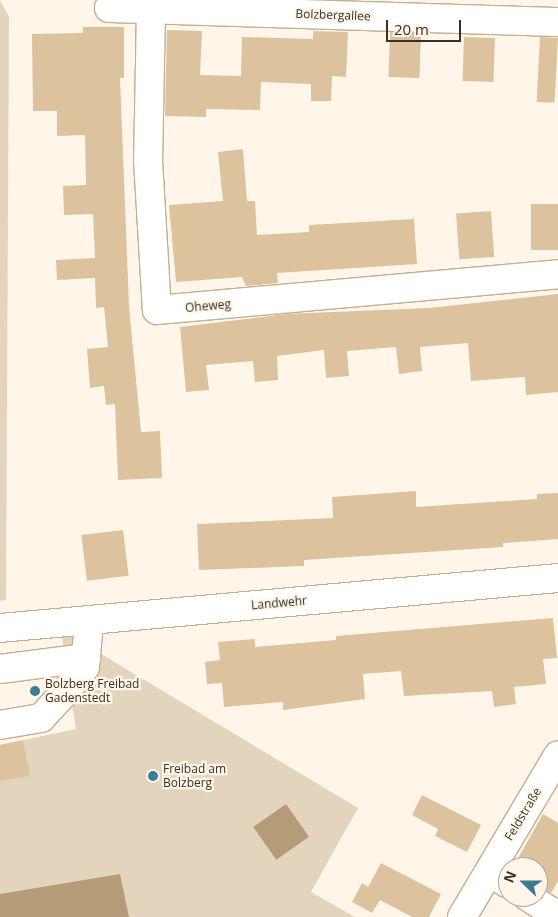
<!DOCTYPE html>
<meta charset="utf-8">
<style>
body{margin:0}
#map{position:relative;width:558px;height:917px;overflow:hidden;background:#fff6e9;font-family:"Open Sans",sans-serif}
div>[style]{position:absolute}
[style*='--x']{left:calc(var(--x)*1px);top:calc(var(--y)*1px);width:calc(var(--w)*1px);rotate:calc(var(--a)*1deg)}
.green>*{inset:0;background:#e3d4bd}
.water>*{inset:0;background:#b49c78;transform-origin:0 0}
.building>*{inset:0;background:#dcc39e;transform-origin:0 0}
.roads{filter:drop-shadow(1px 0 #c3af90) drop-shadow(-1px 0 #c3af90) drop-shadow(0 1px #c3af90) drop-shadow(0 -1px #c3af90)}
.minor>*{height:28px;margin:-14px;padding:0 14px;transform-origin:14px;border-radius:14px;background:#fff}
.dots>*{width:14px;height:14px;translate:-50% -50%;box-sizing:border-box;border:2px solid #fff6e9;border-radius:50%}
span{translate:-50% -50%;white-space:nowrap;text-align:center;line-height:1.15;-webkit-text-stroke:4.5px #fff6e9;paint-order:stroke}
.street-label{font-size:12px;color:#383023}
.poi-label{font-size:12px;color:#383023}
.left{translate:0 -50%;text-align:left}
.north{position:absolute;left:498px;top:857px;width:50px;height:50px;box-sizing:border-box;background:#fff6e9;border:1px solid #afa79a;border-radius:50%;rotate:292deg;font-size:14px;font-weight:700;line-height:20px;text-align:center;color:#383023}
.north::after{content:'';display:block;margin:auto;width:18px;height:22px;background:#3f7992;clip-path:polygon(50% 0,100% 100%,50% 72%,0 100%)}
.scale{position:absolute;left:386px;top:20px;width:75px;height:22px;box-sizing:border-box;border:2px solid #383023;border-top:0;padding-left:6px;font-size:15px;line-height:18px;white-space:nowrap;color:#383023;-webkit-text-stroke:4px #fff6e9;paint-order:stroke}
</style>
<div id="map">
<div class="green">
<div style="clip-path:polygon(0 0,9px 17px,6px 600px,0 601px)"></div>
<div style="clip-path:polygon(61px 630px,358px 808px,311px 892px,355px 917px,0 917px,0 745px,76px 729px)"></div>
</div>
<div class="water">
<div style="left:286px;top:804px;width:40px;height:40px;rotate:55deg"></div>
<div style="clip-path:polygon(120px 874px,129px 917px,0 917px,0 894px)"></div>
</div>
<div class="building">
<div style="clip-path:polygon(83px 27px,124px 27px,124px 78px,120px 78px,129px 306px,141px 432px,160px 431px,162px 478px,118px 480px,115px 404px,106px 405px,104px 386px,90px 388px,87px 349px,108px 347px,104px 307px,96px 308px,95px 278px,57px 280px,56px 260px,95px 258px,93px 214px,64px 215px,63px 186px,86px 185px,85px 135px,57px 136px,57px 111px,33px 111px,32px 34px,83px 33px)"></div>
<div style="clip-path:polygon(167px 30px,202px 31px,200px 75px,241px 76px,242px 37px,313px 39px,313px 31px,348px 32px,346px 77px,332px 76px,331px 101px,311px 101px,311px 84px,261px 82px,260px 110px,206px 109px,206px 117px,165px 116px)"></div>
<div style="left:390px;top:32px;width:31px;height:45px;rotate:2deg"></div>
<div style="left:464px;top:37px;width:31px;height:44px;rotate:2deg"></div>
<div style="left:540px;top:37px;width:18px;height:65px;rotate:3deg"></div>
<div style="clip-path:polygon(243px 149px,247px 201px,255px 201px,257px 235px,309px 232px,309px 225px,414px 219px,417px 264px,277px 273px,278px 283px,246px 286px,242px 277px,176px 282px,169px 205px,223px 201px,218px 152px)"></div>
<div style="left:558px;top:204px;width:46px;height:27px;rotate:90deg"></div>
<div style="left:491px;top:211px;width:46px;height:35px;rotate:86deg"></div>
<div style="clip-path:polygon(558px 294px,558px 392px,526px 395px,525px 377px,471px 381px,468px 343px,420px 347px,422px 371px,399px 374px,396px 347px,347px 351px,349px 376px,326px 378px,324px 350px,277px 356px,278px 380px,255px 382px,253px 361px,206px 365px,209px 390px,186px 392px,180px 327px,286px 314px,429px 308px)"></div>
<div style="clip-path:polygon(416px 491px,416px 507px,537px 499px,537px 494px,558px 493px,558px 539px,503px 543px,503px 547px,304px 560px,304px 566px,199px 570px,197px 524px,333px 518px,332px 497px)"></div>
<div style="left:123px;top:530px;width:46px;height:42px;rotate:83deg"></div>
<div style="clip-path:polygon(553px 618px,557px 658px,543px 659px,546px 684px,514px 687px,516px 704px,494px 707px,492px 691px,404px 696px,401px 671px,363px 674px,365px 699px,283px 710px,283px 702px,224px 707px,222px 683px,207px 684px,205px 662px,220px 660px,218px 642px,255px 639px,255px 647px,336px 640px,336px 636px)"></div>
<div style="clip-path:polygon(23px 740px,30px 776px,0 781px,0 745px)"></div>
<div style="clip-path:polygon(422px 795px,481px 825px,467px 852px,435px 836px,438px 829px,412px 815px)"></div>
<div style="clip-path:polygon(543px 814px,558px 823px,558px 881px,551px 893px,538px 885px,538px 867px,513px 867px)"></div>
<div style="clip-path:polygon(381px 863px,441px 894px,429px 917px,412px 917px,380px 900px,372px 913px,352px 902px,362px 883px,368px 887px)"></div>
</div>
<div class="roads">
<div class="minor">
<div style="--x:109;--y:8;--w:449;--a:1.8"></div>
<div style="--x:151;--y:10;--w:150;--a:91.1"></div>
<div style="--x:148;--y:160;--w:150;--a:86.6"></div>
<div style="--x:157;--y:310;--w:403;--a:-5.1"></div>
<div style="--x:0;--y:628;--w:560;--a:-5.12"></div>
<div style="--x:0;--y:669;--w:87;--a:-7.3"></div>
<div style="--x:0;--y:725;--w:42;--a:-9.7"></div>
<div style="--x:41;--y:718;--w:38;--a:-47"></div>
<div style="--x:67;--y:690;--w:29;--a:-52"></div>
<div style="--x:85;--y:667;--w:45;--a:-84.9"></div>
<div style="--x:489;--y:872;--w:22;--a:32"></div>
<div style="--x:528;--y:897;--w:36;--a:32"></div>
<div style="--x:462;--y:917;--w:188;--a:-59.3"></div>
</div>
</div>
<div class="dots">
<div style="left:35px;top:691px;background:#3f7992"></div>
<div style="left:153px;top:776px;background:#3f7992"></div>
</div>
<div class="street-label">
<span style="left:333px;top:15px;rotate:2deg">Bolzbergallee</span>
<span style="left:208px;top:306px;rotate:-5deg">Oheweg</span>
<span style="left:279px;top:603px;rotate:-5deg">Landwehr</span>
<span style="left:523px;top:814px;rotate:-59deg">Feldstraße</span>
</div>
<div class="poi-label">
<span class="left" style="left:45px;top:691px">Bolzberg Freibad<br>Gadenstedt</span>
<span class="left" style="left:163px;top:776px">Freibad am<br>Bolzberg</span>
</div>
<div class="north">N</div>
<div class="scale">20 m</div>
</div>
